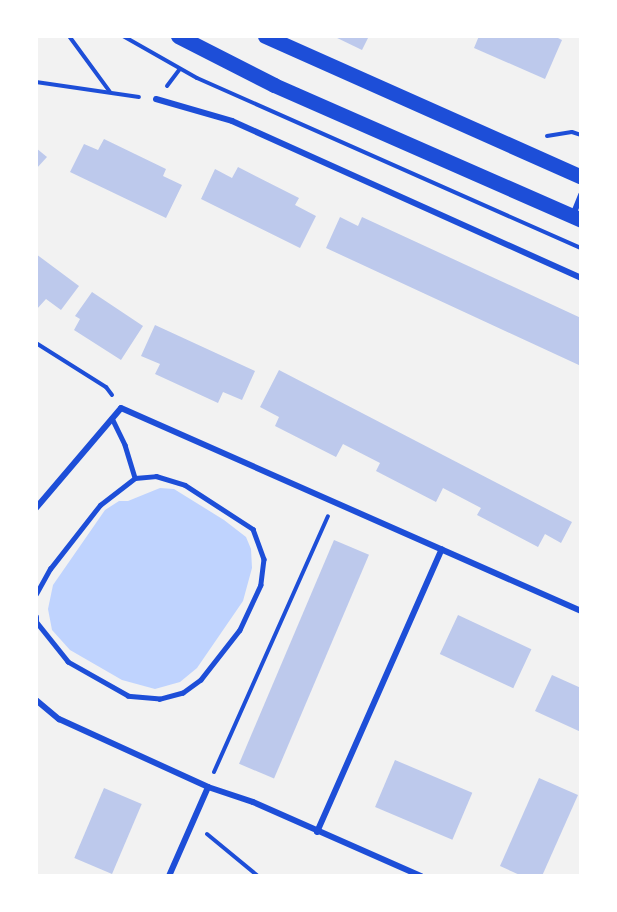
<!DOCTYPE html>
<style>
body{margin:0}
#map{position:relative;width:617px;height:912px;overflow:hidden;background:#f2f2f2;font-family:Overpass,sans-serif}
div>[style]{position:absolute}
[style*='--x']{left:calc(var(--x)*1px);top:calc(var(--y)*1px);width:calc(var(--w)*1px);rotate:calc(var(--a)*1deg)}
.water>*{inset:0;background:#bfd3fe}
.building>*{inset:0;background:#bdc9ec;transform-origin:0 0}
.path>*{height:4px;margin:-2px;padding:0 2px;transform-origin:2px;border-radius:2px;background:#1d4ed8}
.service>*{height:4.5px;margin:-2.25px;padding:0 2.25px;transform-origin:2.25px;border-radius:2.25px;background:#1d4ed8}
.minor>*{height:6px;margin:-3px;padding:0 3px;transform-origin:3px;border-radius:3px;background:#1d4ed8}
.primary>*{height:15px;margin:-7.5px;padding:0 7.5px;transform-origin:7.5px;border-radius:7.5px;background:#1d4ed8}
span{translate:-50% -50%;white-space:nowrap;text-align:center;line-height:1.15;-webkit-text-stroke:6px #fff;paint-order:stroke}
.frame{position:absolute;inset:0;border:38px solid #fff;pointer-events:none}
</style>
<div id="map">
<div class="water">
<div style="clip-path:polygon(160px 488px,174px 489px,224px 520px,246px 537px,251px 549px,252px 568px,243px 601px,197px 668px,180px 682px,155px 689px,122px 680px,70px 650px,52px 630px,48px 609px,53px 585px,105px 510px,119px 501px,128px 501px)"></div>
</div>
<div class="building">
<div style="clip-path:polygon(333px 36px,369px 36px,362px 50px)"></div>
<div style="clip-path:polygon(479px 36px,554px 36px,562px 40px,545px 79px,474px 48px)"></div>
<div style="clip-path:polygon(104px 139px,166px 169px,163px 176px,182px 185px,166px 218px,70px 172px,84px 144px,98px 150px)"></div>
<div style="clip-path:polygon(36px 148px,47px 157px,36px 169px)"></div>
<div style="clip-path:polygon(238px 167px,299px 198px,295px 205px,316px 216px,300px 248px,201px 199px,215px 169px,232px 178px)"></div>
<div style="clip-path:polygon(340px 217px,358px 226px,362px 217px,581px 318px,581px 366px,326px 248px)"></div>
<div style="clip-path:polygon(36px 254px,79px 286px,61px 310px,46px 299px,36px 310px)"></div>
<div style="clip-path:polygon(92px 292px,143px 326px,121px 360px,74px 330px,80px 319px,75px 316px)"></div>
<div style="clip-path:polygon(155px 325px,255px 371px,242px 400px,223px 392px,218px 403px,155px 374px,160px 364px,141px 356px)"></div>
<div style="clip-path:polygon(279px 370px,572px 522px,561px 543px,545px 534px,538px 547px,477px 515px,481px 508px,443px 488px,436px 502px,376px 471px,380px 463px,343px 444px,336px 457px,275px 426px,279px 417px,260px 407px)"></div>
<div style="left:334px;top:540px;width:38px;height:243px;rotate:23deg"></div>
<div style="left:458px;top:615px;width:81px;height:43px;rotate:25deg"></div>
<div style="clip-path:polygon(552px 675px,581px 688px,581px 732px,535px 711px)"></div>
<div style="left:395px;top:760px;width:84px;height:51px;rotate:23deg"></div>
<div style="clip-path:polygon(539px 778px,578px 795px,542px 876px,522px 876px,500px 866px)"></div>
<div style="left:104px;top:788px;width:41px;height:76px;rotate:23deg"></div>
</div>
<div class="path">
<div style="--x:69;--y:36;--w:69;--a:53.8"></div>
<div style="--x:123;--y:36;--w:85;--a:29.6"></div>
<div style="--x:197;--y:78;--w:420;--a:23.9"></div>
<div style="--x:36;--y:82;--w:104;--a:8.3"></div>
<div style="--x:167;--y:86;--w:21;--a:-53"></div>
<div style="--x:547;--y:136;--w:25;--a:-9"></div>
<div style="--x:572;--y:132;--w:9;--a:18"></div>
<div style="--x:36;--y:343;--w:83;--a:32.2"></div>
<div style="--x:106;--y:387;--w:10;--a:53"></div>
<div style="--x:214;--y:772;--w:280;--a:-66"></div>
<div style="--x:207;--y:834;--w:66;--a:39.5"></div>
</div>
<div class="service">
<div style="--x:112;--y:418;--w:30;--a:64"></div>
<div style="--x:125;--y:445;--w:34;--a:73"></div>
<div style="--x:36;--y:594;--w:29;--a:-61"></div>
<div style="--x:50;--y:569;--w:81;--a:-52"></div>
<div style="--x:100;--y:505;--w:44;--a:-37.6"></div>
<div style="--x:135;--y:478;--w:21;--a:-5"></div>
<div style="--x:156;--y:476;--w:30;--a:17"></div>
<div style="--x:185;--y:485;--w:81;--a:32.9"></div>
<div style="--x:253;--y:529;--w:32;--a:70"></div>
<div style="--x:264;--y:559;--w:26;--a:97"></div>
<div style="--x:261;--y:585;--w:50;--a:115"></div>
<div style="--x:240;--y:630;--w:63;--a:128"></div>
<div style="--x:201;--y:680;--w:22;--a:144"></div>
<div style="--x:183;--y:693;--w:24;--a:165"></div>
<div style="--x:160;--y:699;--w:32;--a:-175"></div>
<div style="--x:128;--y:696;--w:69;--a:-150.5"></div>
<div style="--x:68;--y:662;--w:51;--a:-128.7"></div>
<div style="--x:36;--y:622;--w:5;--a:-90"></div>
</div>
<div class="minor">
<div style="--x:156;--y:99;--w:79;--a:16.1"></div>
<div style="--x:232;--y:121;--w:383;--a:24.2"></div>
<div style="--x:573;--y:215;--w:22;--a:-68"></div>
<div style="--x:36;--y:508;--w:131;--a:-49.6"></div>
<div style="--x:121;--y:408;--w:503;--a:23.81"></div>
<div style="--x:36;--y:700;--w:30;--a:40"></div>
<div style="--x:59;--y:719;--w:164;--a:24.5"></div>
<div style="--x:317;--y:832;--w:309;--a:-66.2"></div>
<div style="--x:169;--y:876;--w:97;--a:-66.3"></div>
<div style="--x:208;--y:787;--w:47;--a:18.4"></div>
<div style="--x:253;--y:802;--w:184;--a:23.8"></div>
</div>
<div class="primary">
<div style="--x:178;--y:36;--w:108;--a:27"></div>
<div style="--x:274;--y:85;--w:335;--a:23.7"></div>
<div style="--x:265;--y:36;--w:346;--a:24"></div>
</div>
<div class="frame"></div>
</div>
